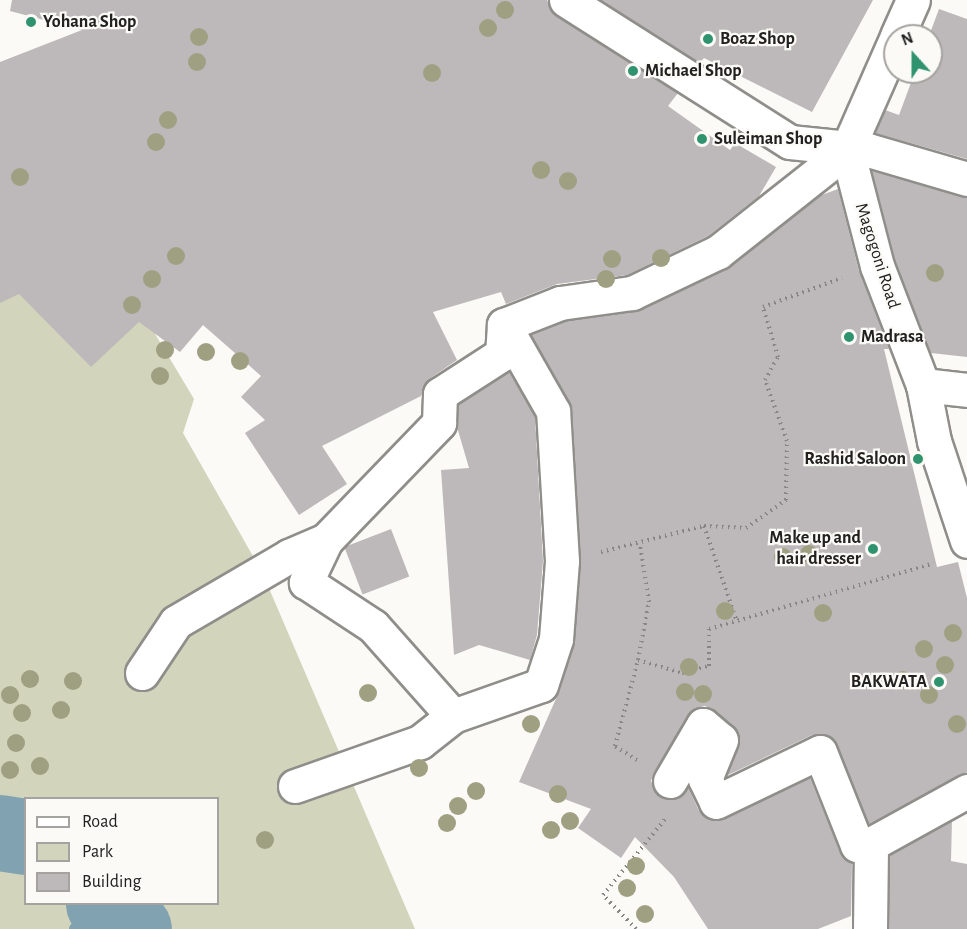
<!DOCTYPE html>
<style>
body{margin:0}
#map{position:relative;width:967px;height:929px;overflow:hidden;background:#fbfaf6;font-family:"Alegreya Sans",sans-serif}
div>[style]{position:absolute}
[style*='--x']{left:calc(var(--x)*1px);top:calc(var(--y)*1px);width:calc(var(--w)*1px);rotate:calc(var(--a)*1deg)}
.green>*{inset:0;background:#d2d4bb}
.stream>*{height:14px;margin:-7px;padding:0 7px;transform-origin:7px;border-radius:7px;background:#81a2b1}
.river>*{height:76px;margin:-38px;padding:0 38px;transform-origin:38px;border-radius:38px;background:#81a2b1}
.building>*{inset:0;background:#bdb9bb;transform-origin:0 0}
.path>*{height:4px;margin-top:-2px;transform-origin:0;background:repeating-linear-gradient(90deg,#878684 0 1.5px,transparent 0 6px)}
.roads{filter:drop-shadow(2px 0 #8f8e8a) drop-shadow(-2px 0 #8f8e8a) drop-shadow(0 2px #8f8e8a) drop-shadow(0 -2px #8f8e8a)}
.minor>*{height:33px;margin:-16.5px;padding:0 16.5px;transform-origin:16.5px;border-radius:16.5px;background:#fff}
.trees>*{width:18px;height:18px;margin:-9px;border-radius:50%;background:#9fa082}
.dots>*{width:16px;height:16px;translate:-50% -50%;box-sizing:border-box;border:3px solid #fbfaf6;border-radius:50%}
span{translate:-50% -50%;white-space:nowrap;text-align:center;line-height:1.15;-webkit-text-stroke:4.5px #fbfaf6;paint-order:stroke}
.poi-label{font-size:18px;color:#222120;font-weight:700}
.left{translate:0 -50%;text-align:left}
.right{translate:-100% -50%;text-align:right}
.street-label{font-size:18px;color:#222120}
.legend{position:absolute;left:24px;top:797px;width:195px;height:108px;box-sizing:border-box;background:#fbfaf6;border:2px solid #a4a3a0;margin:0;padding:8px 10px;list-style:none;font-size:18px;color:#222120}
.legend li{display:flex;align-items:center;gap:12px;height:30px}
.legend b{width:30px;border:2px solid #a4a3a0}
.north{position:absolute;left:883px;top:24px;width:60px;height:60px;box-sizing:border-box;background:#fbfaf6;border:2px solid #a4a3a0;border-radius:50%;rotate:339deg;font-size:16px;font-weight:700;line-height:24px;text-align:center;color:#222120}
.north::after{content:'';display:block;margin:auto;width:21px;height:27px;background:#2f936f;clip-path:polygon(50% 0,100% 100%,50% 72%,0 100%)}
</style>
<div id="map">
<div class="green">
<div style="clip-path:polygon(evenodd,0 137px,133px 297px,194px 399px,183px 433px,262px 572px,415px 929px,0 929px,0 137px,26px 798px,218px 798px,218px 904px,26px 904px,26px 798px)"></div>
</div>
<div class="stream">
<div style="--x:76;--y:929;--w:41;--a:-25.9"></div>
</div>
<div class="river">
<div style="--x:0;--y:833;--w:26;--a:9"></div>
<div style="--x:104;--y:904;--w:39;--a:40"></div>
</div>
<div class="building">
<div style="clip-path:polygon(12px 0,547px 0,556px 16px,678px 93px,668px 106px,730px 150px,735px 143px,776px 167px,759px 196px,708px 236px,627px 275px,557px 284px,506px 304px,501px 292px,433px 312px,457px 360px,429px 379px,421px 396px,322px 446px,347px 484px,299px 515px,245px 433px,265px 420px,241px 397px,261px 376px,203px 325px,180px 352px,139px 322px,91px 367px,19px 294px,0 303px,0 62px,82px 30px,10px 11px)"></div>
<div style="clip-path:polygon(601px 0,873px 0,812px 112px,704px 58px,700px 63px)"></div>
<div style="clip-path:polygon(939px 9px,967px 19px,967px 159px,875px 133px,885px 110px,899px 115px,915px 72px,931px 72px,929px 36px)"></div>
<div style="clip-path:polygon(872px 171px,967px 197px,967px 357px,931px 353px,895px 260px)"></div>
<div style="clip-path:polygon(838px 189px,859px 271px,889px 349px,884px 349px,937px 567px,958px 562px,967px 598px,967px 772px,869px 824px,831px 737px,812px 735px,726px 776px,738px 747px,739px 735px,714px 710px,705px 706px,694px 709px,654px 772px,651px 781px,660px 797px,679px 798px,688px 787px,699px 811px,715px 821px,810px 778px,840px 852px,852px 862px,851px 916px,818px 929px,708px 929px,674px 877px,635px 837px,621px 858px,578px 828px,591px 809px,519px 782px,559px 692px,574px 645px,581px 562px,572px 409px,531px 335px,565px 321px,640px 310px,726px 269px,819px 196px)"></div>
<div style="clip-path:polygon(509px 372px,535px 416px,543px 561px,537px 635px,530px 660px,479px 645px,454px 655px,441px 470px,469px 468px,457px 427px,458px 404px)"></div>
<div style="left:391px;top:529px;width:51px;height:50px;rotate:69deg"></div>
<div style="clip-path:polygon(952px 820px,951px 861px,967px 864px,967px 929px,889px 929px,890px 855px)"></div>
</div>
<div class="path">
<div style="--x:704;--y:526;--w:98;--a:71"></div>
<div style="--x:601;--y:552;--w:106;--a:-14.2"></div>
<div style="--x:704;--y:526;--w:42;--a:2.7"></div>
<div style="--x:746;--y:528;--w:49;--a:-35"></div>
<div style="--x:786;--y:500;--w:59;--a:-89"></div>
<div style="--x:787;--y:441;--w:65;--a:-109.8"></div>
<div style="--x:765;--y:380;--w:26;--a:-61"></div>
<div style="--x:778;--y:357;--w:52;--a:-106.7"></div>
<div style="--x:763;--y:307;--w:84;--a:-20.2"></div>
<div style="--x:638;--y:660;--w:59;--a:-79.3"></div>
<div style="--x:649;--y:602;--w:59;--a:-98.8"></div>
<div style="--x:637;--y:760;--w:26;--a:-148"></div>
<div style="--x:615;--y:746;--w:89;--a:-75"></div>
<div style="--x:638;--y:660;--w:46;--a:16.5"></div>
<div style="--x:682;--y:673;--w:28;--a:-15"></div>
<div style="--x:709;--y:666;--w:37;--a:-90"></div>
<div style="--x:709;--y:629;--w:234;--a:-16.3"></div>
<div style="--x:636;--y:929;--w:47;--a:-134.1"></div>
<div style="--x:603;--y:895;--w:99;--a:-50.7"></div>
</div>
<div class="roads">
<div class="minor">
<div style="--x:566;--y:0;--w:265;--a:32.4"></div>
<div style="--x:790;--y:142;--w:78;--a:5.9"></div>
<div style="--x:868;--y:150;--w:103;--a:16.3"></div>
<div style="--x:897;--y:36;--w:39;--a:-66"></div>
<div style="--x:847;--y:150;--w:120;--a:75.5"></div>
<div style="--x:877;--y:266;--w:128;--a:68.9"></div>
<div style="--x:923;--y:385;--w:44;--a:6.5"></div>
<div style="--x:923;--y:385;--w:57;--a:78.9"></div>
<div style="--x:934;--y:441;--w:105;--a:71.7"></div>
<div style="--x:326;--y:540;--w:47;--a:115.5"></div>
<div style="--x:306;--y:582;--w:80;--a:33.3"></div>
<div style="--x:373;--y:626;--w:120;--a:48.4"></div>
<div style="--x:142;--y:673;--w:61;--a:-56.3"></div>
<div style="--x:176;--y:622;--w:131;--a:-30.3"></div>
<div style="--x:289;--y:556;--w:40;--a:-23.4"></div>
<div style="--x:326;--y:540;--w:163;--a:-46"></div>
<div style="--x:439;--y:423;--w:29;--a:-88"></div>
<div style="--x:440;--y:394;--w:74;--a:-32.8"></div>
<div style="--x:502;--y:354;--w:29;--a:-86"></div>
<div style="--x:504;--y:325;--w:60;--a:-21.4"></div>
<div style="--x:560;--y:303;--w:73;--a:-7.9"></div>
<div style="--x:632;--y:293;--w:95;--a:-25.5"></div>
<div style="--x:718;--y:252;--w:164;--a:-38.3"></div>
<div style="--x:847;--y:150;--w:119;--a:-66.2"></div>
<div style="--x:670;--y:781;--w:65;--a:-59.5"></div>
<div style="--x:703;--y:725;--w:23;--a:40"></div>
<div style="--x:721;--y:740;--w:42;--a:112.3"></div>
<div style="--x:705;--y:779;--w:25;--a:64"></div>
<div style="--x:716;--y:802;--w:115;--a:-25.7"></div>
<div style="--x:820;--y:752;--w:100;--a:68.3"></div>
<div style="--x:857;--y:845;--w:14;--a:-4"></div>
<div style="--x:295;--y:786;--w:133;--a:-19.4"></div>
<div style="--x:420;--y:742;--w:42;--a:-38.2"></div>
<div style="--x:453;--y:716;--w:93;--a:-19.4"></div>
<div style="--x:541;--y:685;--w:48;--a:-71.9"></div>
<div style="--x:556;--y:639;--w:78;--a:-85.6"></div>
<div style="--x:562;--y:561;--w:150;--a:-93.4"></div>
<div style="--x:553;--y:411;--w:99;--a:-119.7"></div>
<div style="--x:870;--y:929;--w:85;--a:-89.3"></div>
<div style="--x:871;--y:844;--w:110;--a:-28.9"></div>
</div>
</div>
<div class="trees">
<div style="left:505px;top:10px"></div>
<div style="left:488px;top:28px"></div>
<div style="left:199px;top:37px"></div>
<div style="left:197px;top:62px"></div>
<div style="left:432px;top:73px"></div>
<div style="left:168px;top:120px"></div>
<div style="left:156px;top:142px"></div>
<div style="left:541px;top:170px"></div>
<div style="left:20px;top:177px"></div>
<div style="left:568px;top:181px"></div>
<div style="left:176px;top:256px"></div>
<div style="left:661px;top:258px"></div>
<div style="left:612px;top:259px"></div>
<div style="left:935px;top:273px"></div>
<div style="left:152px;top:279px"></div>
<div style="left:606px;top:279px"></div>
<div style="left:132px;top:305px"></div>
<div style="left:165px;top:350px"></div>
<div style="left:206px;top:352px"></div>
<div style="left:240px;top:361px"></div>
<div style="left:160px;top:376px"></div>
<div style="left:809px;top:554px"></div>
<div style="left:783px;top:557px"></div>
<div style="left:725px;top:611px"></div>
<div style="left:823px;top:613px"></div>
<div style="left:953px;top:633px"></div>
<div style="left:924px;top:649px"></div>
<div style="left:945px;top:665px"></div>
<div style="left:689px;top:667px"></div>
<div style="left:30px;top:679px"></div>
<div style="left:903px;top:680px"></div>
<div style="left:73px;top:681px"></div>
<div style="left:685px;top:692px"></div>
<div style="left:368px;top:693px"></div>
<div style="left:703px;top:694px"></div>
<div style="left:10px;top:695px"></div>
<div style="left:929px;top:695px"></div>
<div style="left:61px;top:710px"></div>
<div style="left:22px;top:713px"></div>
<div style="left:531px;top:724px"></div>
<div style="left:957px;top:724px"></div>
<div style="left:16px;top:743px"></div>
<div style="left:40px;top:766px"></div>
<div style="left:419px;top:768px"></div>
<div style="left:10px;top:770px"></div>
<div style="left:476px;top:791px"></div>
<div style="left:558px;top:794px"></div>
<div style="left:458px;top:806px"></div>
<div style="left:570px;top:821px"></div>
<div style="left:447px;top:823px"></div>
<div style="left:551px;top:830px"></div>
<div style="left:265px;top:840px"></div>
<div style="left:636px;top:866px"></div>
<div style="left:627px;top:888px"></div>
<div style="left:645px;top:914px"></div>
</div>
<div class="dots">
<div style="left:31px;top:22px;background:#2f936f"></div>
<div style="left:708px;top:39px;background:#2f936f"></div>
<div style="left:633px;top:71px;background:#2f936f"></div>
<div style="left:702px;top:139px;background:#2f936f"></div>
<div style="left:849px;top:337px;background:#2f936f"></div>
<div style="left:918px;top:459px;background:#2f936f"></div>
<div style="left:873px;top:549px;background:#2f936f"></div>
<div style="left:939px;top:682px;background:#2f936f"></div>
</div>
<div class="poi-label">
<span class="left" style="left:43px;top:22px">Yohana Shop</span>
<span class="left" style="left:720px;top:39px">Boaz Shop</span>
<span class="left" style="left:645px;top:71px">Michael Shop</span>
<span class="left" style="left:714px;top:139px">Suleiman Shop</span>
<span class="left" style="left:861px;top:337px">Madrasa</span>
<span class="right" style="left:906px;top:459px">Rashid Saloon</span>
<span class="right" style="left:861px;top:549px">Make up and<br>hair dresser</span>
<span class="right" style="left:927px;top:682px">BAKWATA</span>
</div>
<div class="street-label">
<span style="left:877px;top:256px;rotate:72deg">Magogoni Road</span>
</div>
<ul class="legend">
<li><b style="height:8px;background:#fff"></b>Road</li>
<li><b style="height:16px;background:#d2d4bb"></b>Park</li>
<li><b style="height:16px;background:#bdb9bb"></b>Building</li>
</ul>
<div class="north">N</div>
</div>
